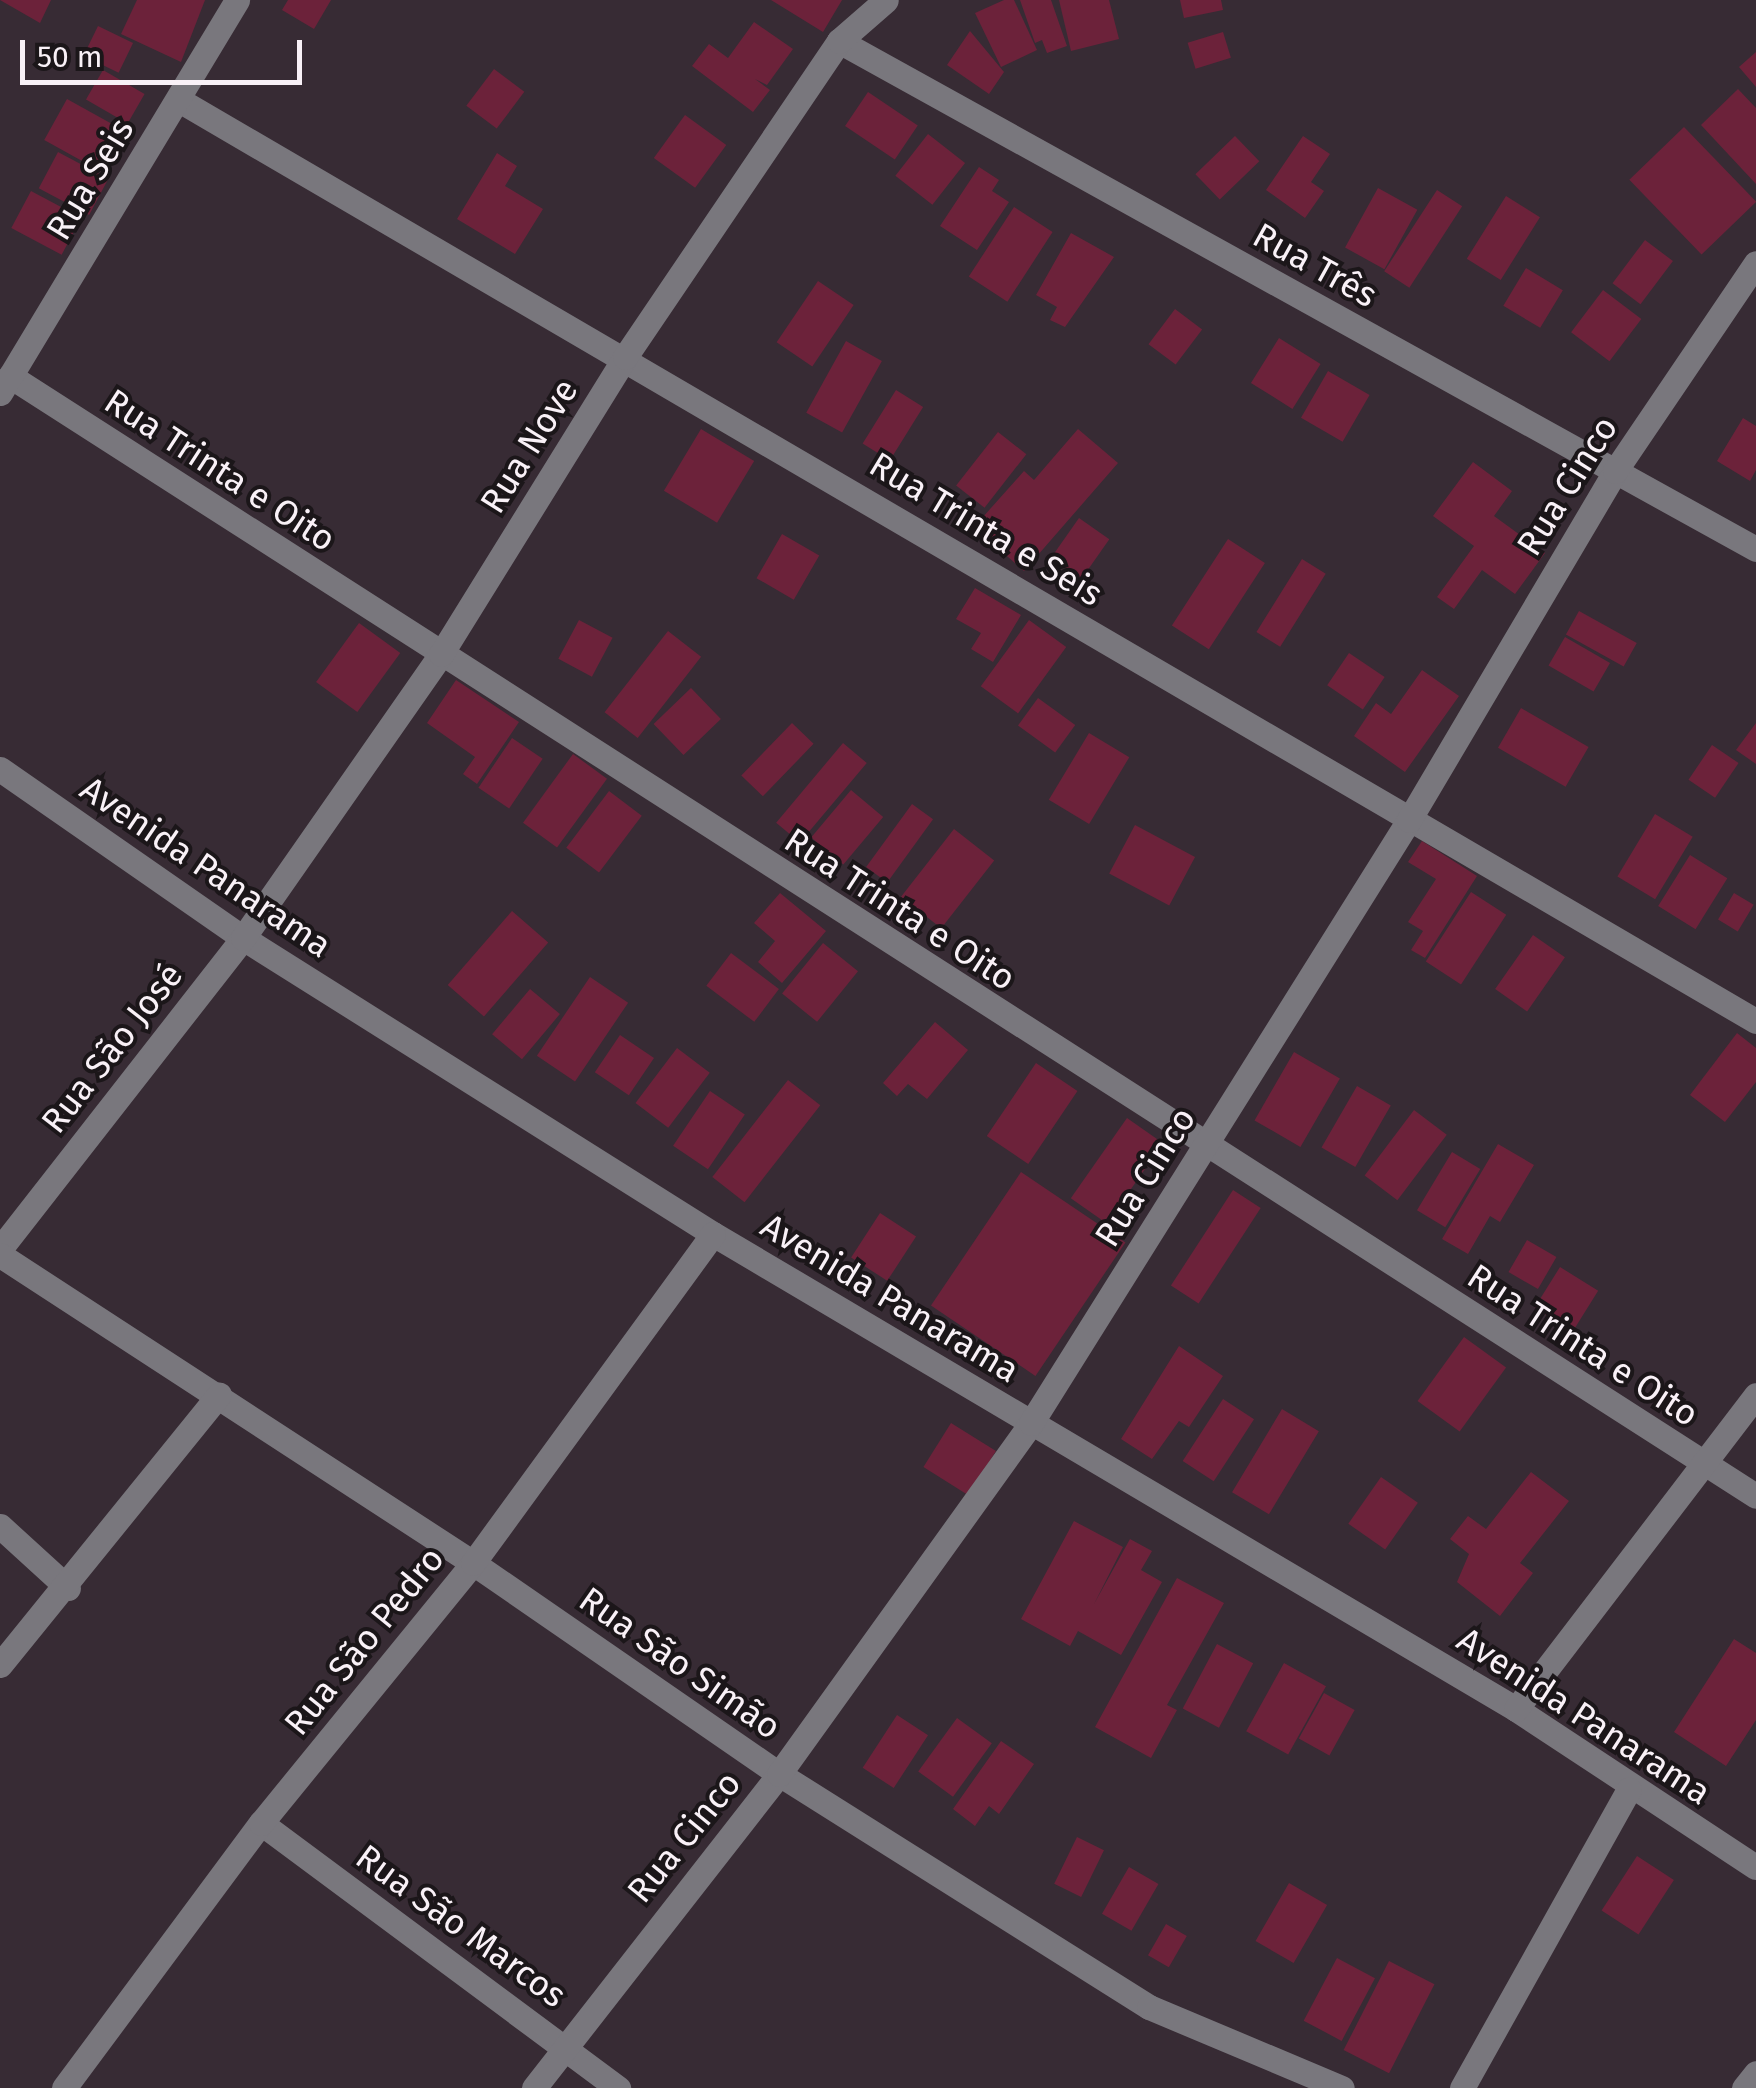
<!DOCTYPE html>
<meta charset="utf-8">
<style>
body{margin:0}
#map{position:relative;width:1756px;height:2088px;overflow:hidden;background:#372b34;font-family:"Fira Sans",sans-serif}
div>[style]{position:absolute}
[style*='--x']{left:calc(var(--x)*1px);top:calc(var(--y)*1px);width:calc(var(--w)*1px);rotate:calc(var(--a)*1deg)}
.building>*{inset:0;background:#6c223a;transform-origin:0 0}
.minor>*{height:25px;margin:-12.5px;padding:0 12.5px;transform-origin:12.5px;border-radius:12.5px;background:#79777d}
span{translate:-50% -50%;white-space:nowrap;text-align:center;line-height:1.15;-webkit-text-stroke:8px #1b1619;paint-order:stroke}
.street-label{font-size:35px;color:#f9f1f7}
.scale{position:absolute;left:20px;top:40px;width:282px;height:45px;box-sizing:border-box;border:5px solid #f9f1f7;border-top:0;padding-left:12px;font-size:30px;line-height:35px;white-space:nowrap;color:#f9f1f7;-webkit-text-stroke:8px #1b1619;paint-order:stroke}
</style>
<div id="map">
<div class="building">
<div style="clip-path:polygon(0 0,51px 0,40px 23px)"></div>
<div style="clip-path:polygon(137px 0,205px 0,181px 62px,121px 34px)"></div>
<div style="clip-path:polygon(288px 0,331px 0,314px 29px,282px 10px)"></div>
<div style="clip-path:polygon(771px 0,842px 0,823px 32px)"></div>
<div style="clip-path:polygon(1004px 0,1014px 0,1037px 50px,1001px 67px,975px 13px)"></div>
<div style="clip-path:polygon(1020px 0,1051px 0,1067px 46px,1047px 53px,1042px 40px,1035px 43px)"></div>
<div style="clip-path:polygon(1059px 0,1109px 0,1119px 39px,1071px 51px)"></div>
<div style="clip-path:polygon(1180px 0,1221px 0,1223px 10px,1184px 18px)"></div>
<div style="clip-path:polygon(754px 22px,793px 49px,767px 85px,755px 79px,770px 90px,753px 112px,692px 66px,709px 44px,728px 58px)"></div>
<div style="left:98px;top:26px;width:39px;height:33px;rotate:26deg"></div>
<div style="clip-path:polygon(970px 31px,1004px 72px,989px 94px,947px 65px)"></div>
<div style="left:1223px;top:32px;width:27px;height:37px;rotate:73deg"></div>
<div style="clip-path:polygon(1756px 52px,1756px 87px,1739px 67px)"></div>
<div style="left:494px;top:69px;width:38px;height:46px;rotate:37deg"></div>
<div style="left:103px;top:70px;width:48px;height:34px;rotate:30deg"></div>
<div style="clip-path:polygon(1738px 89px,1756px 108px,1756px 184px,1701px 125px)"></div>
<div style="left:868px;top:92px;width:60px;height:41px;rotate:34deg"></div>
<div style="left:67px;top:99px;width:66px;height:47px;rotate:29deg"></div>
<div style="left:685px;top:115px;width:51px;height:53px;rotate:36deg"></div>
<div style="left:1684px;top:127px;width:104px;height:76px;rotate:46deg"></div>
<div style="left:928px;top:134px;width:47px;height:53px;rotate:38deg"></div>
<div style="left:1235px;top:136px;width:35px;height:55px;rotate:46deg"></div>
<div style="clip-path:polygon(1303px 136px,1330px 154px,1311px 182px,1324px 191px,1305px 218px,1266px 190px)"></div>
<div style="left:58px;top:152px;width:57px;height:41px;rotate:28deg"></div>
<div style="clip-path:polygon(497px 153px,517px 166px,505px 186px,543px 209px,515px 254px,457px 219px)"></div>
<div style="clip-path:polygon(979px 167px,999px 180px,992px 191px,1009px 202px,977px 250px,940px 226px)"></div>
<div style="left:1378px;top:188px;width:45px;height:68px;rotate:29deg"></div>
<div style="left:1437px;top:190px;width:30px;height:97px;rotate:33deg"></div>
<div style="left:31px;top:191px;width:57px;height:42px;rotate:28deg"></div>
<div style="left:1506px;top:196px;width:40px;height:74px;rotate:32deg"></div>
<div style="left:1014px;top:207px;width:46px;height:83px;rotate:33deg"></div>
<div style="clip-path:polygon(1071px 233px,1114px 257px,1065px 327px,1050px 320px,1057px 307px,1036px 295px)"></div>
<div style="left:1645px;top:240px;width:35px;height:54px;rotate:37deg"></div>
<div style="left:1526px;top:268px;width:43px;height:44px;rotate:31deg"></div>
<div style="left:818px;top:281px;width:43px;height:74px;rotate:34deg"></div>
<div style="left:1603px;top:290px;width:48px;height:53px;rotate:37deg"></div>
<div style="left:1175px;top:309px;width:34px;height:44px;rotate:37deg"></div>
<div style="left:1279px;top:338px;width:49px;height:53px;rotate:32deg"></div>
<div style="left:846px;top:341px;width:41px;height:82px;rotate:29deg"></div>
<div style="left:1328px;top:371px;width:48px;height:54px;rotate:30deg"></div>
<div style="left:896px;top:390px;width:32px;height:63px;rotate:32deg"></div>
<div style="clip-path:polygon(1743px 418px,1756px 426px,1756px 470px,1750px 481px,1717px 461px)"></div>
<div style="left:701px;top:429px;width:62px;height:72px;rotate:31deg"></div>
<div style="clip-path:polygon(1078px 429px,1118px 463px,1024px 571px,974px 527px,1024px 471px,1034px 480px)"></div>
<div style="left:998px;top:432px;width:36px;height:68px;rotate:38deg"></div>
<div style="clip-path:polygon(1473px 462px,1512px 491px,1494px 516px,1545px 553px,1515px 594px,1482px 570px,1454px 609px,1437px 597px,1474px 546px,1433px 516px)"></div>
<div style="left:1079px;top:518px;width:37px;height:48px;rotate:35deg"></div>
<div style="left:782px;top:534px;width:43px;height:51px;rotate:30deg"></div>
<div style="left:1228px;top:539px;width:44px;height:103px;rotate:33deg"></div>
<div style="left:1302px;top:559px;width:28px;height:86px;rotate:32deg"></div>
<div style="clip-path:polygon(975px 588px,1021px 615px,993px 662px,971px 649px,981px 633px,956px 619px)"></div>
<div style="left:1579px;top:611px;width:66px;height:27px;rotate:29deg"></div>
<div style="left:579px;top:620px;width:38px;height:44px;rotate:28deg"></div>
<div style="left:1029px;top:620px;width:46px;height:82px;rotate:36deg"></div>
<div style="left:359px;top:623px;width:51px;height:73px;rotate:36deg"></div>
<div style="left:668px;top:631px;width:42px;height:103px;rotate:38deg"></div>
<div style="left:1565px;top:637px;width:52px;height:33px;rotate:30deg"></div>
<div style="left:1349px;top:653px;width:43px;height:39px;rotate:34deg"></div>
<div style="clip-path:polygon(1422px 670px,1459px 696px,1405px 772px,1354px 736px,1376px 703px,1391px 714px)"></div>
<div style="clip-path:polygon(456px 680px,519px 722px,477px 784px,463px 774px,475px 757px,427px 723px)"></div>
<div style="left:691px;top:688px;width:43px;height:52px;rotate:46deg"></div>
<div style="left:1038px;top:698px;width:46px;height:34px;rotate:36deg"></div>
<div style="left:1521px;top:708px;width:78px;height:46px;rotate:30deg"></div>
<div style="left:792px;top:723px;width:30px;height:73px;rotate:44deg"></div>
<div style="clip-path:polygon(1756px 723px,1756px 764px,1736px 750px)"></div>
<div style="left:1089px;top:733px;width:47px;height:78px;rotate:31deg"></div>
<div style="left:512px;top:738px;width:37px;height:60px;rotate:34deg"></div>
<div style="left:843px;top:743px;width:31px;height:104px;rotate:40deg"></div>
<div style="left:1712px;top:745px;width:32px;height:42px;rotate:34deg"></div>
<div style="left:573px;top:754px;width:42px;height:85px;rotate:36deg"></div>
<div style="left:851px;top:790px;width:42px;height:62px;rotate:40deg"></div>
<div style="left:609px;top:791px;width:41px;height:71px;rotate:37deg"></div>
<div style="left:912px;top:804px;width:26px;height:78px;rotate:36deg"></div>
<div style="left:1655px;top:814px;width:44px;height:73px;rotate:31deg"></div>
<div style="left:1135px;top:825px;width:68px;height:55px;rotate:28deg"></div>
<div style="left:954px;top:829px;width:51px;height:86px;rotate:38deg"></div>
<div style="clip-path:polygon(1422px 841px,1477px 876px,1425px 958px,1411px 950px,1423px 931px,1408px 922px,1436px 879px,1408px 862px)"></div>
<div style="left:1690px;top:855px;width:44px;height:60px;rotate:32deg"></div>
<div style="left:1471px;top:892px;width:42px;height:83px;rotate:33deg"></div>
<div style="clip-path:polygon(780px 893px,826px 931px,782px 983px,758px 962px,775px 941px,754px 923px)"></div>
<div style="left:1734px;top:893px;width:23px;height:31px;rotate:31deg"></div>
<div style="left:512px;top:911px;width:48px;height:98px;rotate:41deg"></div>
<div style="left:1533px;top:935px;width:39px;height:66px;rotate:35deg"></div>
<div style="left:823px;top:943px;width:45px;height:65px;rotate:39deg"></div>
<div style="left:731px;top:953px;width:60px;height:41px;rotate:37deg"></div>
<div style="left:590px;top:977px;width:46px;height:95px;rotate:34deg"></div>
<div style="left:530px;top:989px;width:39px;height:59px;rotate:40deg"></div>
<div style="clip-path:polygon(935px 1022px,968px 1050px,927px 1099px,908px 1084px,897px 1096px,883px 1083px)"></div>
<div style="clip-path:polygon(1737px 1033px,1756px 1048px,1756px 1082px,1725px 1122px,1690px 1095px)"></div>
<div style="left:620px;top:1035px;width:41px;height:45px;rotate:34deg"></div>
<div style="left:677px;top:1048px;width:41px;height:69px;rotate:37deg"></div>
<div style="left:1294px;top:1052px;width:53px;height:79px;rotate:30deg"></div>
<div style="left:1036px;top:1063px;width:50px;height:88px;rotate:34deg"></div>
<div style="left:788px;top:1080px;width:41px;height:123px;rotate:38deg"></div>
<div style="left:1357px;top:1086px;width:39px;height:71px;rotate:30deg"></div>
<div style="left:710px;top:1091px;width:42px;height:66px;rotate:34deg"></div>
<div style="left:1414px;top:1110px;width:41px;height:82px;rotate:37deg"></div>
<div style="left:1127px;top:1118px;width:44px;height:98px;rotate:35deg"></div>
<div style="clip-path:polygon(1498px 1144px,1534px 1165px,1500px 1222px,1490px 1216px,1468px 1254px,1442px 1239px)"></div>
<div style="left:1452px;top:1152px;width:33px;height:68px;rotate:31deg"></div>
<div style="left:1021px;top:1172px;width:126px;height:161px;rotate:34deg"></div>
<div style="left:1233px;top:1190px;width:33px;height:114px;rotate:33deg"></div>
<div style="left:880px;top:1213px;width:43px;height:53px;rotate:33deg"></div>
<div style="left:1527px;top:1240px;width:34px;height:37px;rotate:30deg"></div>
<div style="left:1560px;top:1267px;width:45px;height:48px;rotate:32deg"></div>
<div style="left:1464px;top:1337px;width:52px;height:79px;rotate:36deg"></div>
<div style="clip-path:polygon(1179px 1346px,1223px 1376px,1189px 1427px,1179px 1421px,1152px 1459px,1121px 1439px)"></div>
<div style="left:1223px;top:1399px;width:37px;height:74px;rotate:33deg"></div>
<div style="left:1282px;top:1409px;width:43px;height:97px;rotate:31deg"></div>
<div style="left:951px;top:1423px;width:53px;height:52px;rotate:32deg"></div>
<div style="clip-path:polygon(1531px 1472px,1569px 1501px,1520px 1563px,1533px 1573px,1500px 1616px,1457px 1582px,1469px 1554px,1450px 1539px,1468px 1516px,1486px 1529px)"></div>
<div style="left:1381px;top:1477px;width:45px;height:57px;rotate:35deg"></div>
<div style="clip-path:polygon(1074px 1521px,1123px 1547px,1094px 1604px,1130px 1539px,1152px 1551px,1141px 1570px,1162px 1582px,1121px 1655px,1078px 1631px,1070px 1646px,1021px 1619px)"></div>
<div style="clip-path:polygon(1177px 1578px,1224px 1603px,1167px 1705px,1177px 1710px,1151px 1758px,1095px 1727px)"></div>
<div style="clip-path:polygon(1734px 1639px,1756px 1653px,1756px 1720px,1726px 1766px,1674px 1732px)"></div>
<div style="left:1217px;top:1644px;width:41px;height:73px;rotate:28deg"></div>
<div style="left:1284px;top:1663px;width:48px;height:78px;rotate:29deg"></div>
<div style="left:1324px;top:1693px;width:35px;height:52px;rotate:29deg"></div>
<div style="left:897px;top:1715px;width:37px;height:63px;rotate:33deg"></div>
<div style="left:957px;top:1718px;width:43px;height:66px;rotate:36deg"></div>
<div style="clip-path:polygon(1001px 1741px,1034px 1764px,999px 1814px,989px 1806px,975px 1826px,953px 1809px)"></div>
<div style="left:1077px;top:1837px;width:30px;height:52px;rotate:26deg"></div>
<div style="left:1637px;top:1856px;width:44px;height:65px;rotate:33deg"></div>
<div style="left:1129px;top:1867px;width:34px;height:54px;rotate:30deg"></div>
<div style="left:1289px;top:1883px;width:44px;height:67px;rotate:30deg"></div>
<div style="left:1166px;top:1924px;width:24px;height:36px;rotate:30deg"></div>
<div style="left:1337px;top:1958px;width:43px;height:71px;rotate:28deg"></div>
<div style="left:1389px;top:1961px;width:51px;height:100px;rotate:27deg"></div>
</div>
<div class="minor">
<div style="--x:839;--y:41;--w:1048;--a:28.99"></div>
<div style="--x:179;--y:100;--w:1826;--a:30.29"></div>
<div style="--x:10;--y:376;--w:2074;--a:32.68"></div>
<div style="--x:0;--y:393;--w:459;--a:-58.9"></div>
<div style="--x:0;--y:769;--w:296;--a:34.8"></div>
<div style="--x:243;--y:938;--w:555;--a:32.2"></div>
<div style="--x:713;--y:1234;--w:933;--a:30.61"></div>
<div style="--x:1516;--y:1709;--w:287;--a:33.4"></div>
<div style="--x:0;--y:1249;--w:395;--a:-52"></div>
<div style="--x:243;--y:938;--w:346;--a:-55.1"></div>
<div style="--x:441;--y:654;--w:349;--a:-58.2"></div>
<div style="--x:625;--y:357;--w:382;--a:-55.9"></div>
<div style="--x:839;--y:41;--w:62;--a:-41.1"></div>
<div style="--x:0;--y:1255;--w:564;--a:33.07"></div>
<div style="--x:473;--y:1563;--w:372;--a:34.6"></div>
<div style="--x:779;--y:1774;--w:437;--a:32.2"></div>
<div style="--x:1149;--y:2007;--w:209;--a:22.8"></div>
<div style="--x:0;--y:1526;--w:92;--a:42.4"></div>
<div style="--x:0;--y:1665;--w:348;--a:-51"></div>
<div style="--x:1516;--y:1709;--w:395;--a:-52.6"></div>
<div style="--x:261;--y:1823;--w:445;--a:36.6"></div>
<div style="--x:64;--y:2088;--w:330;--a:-53.4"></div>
<div style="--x:261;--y:1823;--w:335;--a:-50.8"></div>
<div style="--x:473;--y:1563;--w:407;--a:-53.9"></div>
<div style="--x:534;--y:2088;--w:398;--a:-52"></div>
<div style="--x:779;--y:1774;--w:432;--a:-54.3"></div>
<div style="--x:1031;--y:1423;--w:712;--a:-57.92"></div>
<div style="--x:1409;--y:820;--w:405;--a:-59.4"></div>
<div style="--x:1615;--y:471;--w:251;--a:-55.9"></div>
<div style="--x:1462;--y:2088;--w:342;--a:-60.8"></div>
<div style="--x:1744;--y:2088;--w:19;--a:-51"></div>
</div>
<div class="street-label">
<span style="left:90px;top:179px;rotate:-59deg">Rua Seis</span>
<span style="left:1315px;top:265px;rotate:29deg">Rua Três</span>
<span style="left:529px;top:446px;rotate:-58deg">Rua Nove</span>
<span style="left:220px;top:470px;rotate:33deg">Rua Trinta e Oito</span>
<span style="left:1567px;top:486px;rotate:-58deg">Rua Cinco</span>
<span style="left:986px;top:529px;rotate:31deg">Rua Trinta e Seis</span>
<span style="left:206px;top:867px;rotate:34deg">Avenida Panarama</span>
<span style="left:900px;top:909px;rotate:33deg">Rua Trinta e Oito</span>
<span style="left:112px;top:1048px;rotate:-52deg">Rua São José</span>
<span style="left:1145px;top:1177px;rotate:-58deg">Rua Cinco</span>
<span style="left:890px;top:1298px;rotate:31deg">Avenida Panarama</span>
<span style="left:1583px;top:1345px;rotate:33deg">Rua Trinta e Oito</span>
<span style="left:364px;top:1641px;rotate:-51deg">Rua São Pedro</span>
<span style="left:680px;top:1663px;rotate:35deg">Rua São Simão</span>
<span style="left:1584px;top:1716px;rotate:33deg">Avenida Panarama</span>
<span style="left:684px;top:1837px;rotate:-51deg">Rua Cinco</span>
<span style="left:461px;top:1926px;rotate:36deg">Rua São Marcos</span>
</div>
<div class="scale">50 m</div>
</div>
